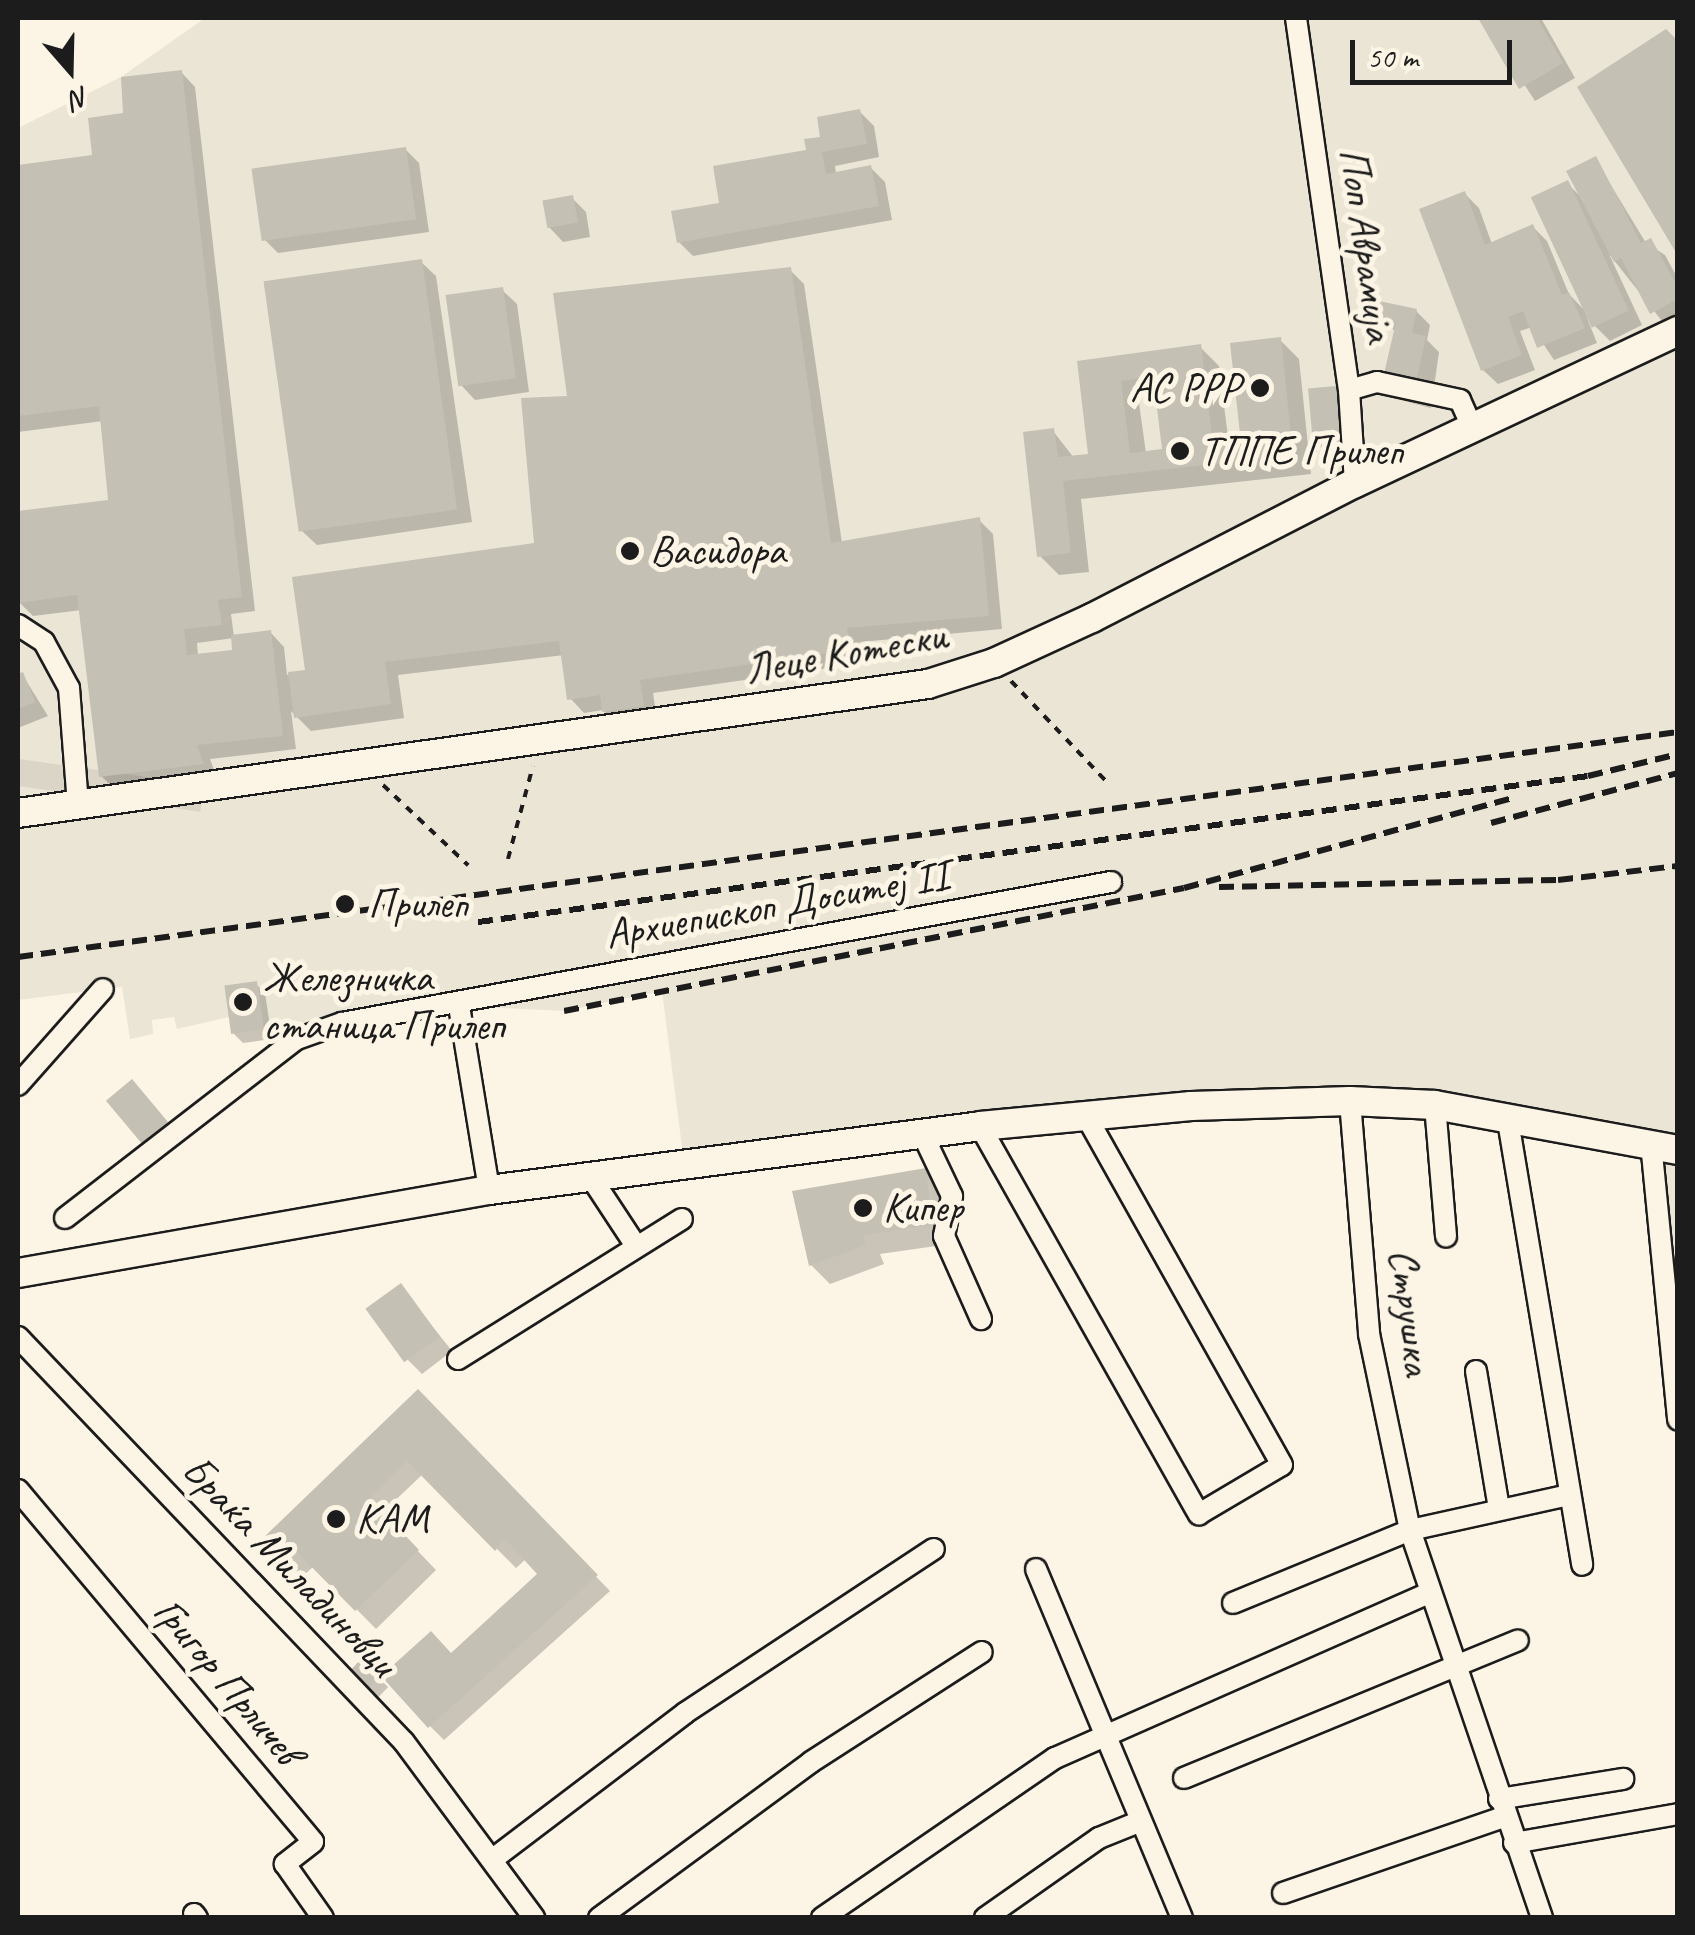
<!DOCTYPE html>
<meta charset="utf-8">
<style>
body{margin:0}
#map{position:relative;width:1695px;height:1935px;overflow:hidden;background:#fcf5e5;font-family:Caveat,sans-serif}
div>[style]{position:absolute}
[style*='--x']{left:calc(var(--x)*1px);top:calc(var(--y)*1px);width:calc(var(--w)*1px);rotate:calc(var(--a)*1deg)}
.built>*{inset:0;background:#ebe5d6}
.green>*{inset:0;background:#dbd5c8;transform-origin:0 0}
.shadow>*{inset:0;background:#0003;transform-origin:0 0}
.building>*{inset:0;background:#c4c0b3;transform-origin:0 0}
.path>*{height:4px;margin-top:-2px;transform-origin:0;background:repeating-linear-gradient(90deg,#1c1c1c 0 8px,transparent 0 16px)}
.roads{filter:drop-shadow(2px 0 #1c1c1c) drop-shadow(-2px 0 #1c1c1c) drop-shadow(0 2px #1c1c1c) drop-shadow(0 -2px #1c1c1c)}
.minor>*{height:20px;margin:-10px;padding:0 10px;transform-origin:10px;border-radius:10px;background:#fcf5e5}
.major>*{height:28px;margin:-14px;padding:0 14px;transform-origin:14px;border-radius:14px;background:#fcf5e5}
.rail>*{height:6px;margin-top:-3px;transform-origin:0;background:repeating-linear-gradient(90deg,#1c1c1c 0 15px,transparent 0 23px)}
.dots>*{width:28px;height:28px;translate:-50% -50%;box-sizing:border-box;border:5px solid #fcf5e5;border-radius:50%}
span{translate:-50% -50%;white-space:nowrap;text-align:center;line-height:1.15;-webkit-text-stroke:10px #fcf5e5;paint-order:stroke}
.street-label{font-size:42px;color:#1c1c1c}
.poi-label{font-size:42px;color:#1c1c1c}
.right{translate:-100% -50%;text-align:right}
.left{translate:0 -50%;text-align:left}
.frame{position:absolute;inset:0;border:20px solid #1c1c1c;pointer-events:none}
.north{position:absolute;left:20px;top:20px;width:100px;height:100px;-webkit-text-stroke:8px #fcf5e5;paint-order:stroke;rotate:160deg;font-size:28px;font-weight:700;line-height:40px;text-align:center;color:#1c1c1c}
.north::after{content:'';display:block;margin:auto;width:35px;height:45px;background:#1c1c1c;clip-path:polygon(50% 0,100% 100%,50% 72%,0 100%)}
.scale{position:absolute;left:1350px;top:40px;width:162px;height:45px;box-sizing:border-box;border:5px solid #1c1c1c;border-top:0;padding-left:12px;font-size:30px;line-height:35px;white-space:nowrap;color:#1c1c1c;-webkit-text-stroke:8px #fcf5e5;paint-order:stroke}
</style>
<div id="map">
<div class="built">
<div style="clip-path:polygon(205px 18px,1677px 18px,1677px 1320px,1651px 1143px,1350px 1101px,684px 1163px,662px 991px,564px 1011px,458px 1006px,266px 1044px,257px 981px,229px 1017px,177px 1029px,174px 1017px,152px 1020px,153px 1034px,130px 1039px,122px 987px,18px 1000px,18px 128px,121px 77px)"></div>
</div>
<div class="green">
<div style="left:204px;top:785px;width:27px;height:188px;rotate:98deg"></div>
</div>
<div class="shadow">
<div style="clip-path:polygon(1481px 18px,1541px 18px,1575px 78px,1535px 101px)"></div>
<div style="clip-path:polygon(evenodd,181px 72px,195px 87px,255px 611px,231px 614px,234px 637px,270px 632px,284px 647px,287px 675px,308px 672px,537px 545px,570px 398px,790px 270px,804px 284px,842px 543px,979px 520px,993px 534px,1002px 629px,860px 642px,863px 663px,653px 693px,657px 720px,619px 725px,603px 710px,584px 713px,570px 698px,564px 655px,398px 675px,404px 718px,311px 731px,291px 711px,296px 749px,210px 759px,217px 778px,116px 790px,101px 776px,82px 610px,33px 616px,19px 602px,18px 514px,110px 502px,103px 421px,18px 432px,18px 167px,95px 157px,126px 115px,181px 72px,234px 638px,235px 652px,198px 656px,197px 643px,234px 638px)"></div>
<div style="clip-path:polygon(860px 112px,874px 126px,879px 157px,835px 166px,836px 174px,871px 168px,885px 182px,892px 220px,693px 256px,679px 242px)"></div>
<div style="clip-path:polygon(405px 149px,419px 163px,429px 232px,278px 253px,264px 239px)"></div>
<div style="clip-path:polygon(1595px 159px,1646px 243px,1665px 255px,1678px 279px,1678px 320px,1666px 326px,1609px 254px,1642px 325px,1610px 341px,1587px 318px,1597px 343px,1554px 360px,1532px 327px,1520px 331px,1535px 370px,1498px 384px,1483px 370px,1465px 194px,1479px 208px,1492px 244px,1533px 227px,1547px 241px,1569px 294px,1589px 315px,1567px 183px,1581px 197px)"></div>
<div style="clip-path:polygon(572px 198px,586px 212px,590px 237px,563px 242px,549px 227px)"></div>
<div style="clip-path:polygon(421px 262px,436px 276px,472px 522px,317px 545px,302px 531px)"></div>
<div style="clip-path:polygon(502px 290px,517px 304px,529px 392px,475px 400px,461px 385px)"></div>
<div style="clip-path:polygon(1416px 311px,1430px 325px,1427px 340px,1439px 352px,1431px 408px,1382px 395px,1396px 332px,1378px 317px)"></div>
<div style="clip-path:polygon(evenodd,1280px 340px,1299px 359px,1311px 474px,1081px 499px,1089px 572px,1059px 575px,1040px 556px,1053px 431px,1074px 458px,1091px 456px,1080px 364px,1200px 347px,1219px 366px,1228px 437px,1243px 436px,1280px 340px,1156px 379px,1165px 451px,1146px 453px,1136px 382px,1156px 379px)"></div>
<div style="clip-path:polygon(1335px 389px,1344px 398px,1348px 448px,1324px 450px,1314px 441px)"></div>
<div style="clip-path:polygon(22px 674px,48px 716px,18px 728px,18px 676px)"></div>
<div style="clip-path:polygon(256px 984px,265px 993px,272px 1039px,243px 1043px,234px 1034px)"></div>
<div style="clip-path:polygon(140px 1092px,175px 1132px,153px 1151px,144px 1142px)"></div>
<div style="clip-path:polygon(925px 1170px,944px 1190px,950px 1244px,880px 1254px,884px 1264px,830px 1284px,811px 1265px)"></div>
<div style="clip-path:polygon(401px 1287px,452px 1351px,422px 1374px,408px 1360px)"></div>
<div style="clip-path:polygon(418px 1393px,610px 1591px,444px 1740px,430px 1726px,451px 1655px,540px 1574px,526px 1559px,516px 1568px,423px 1474px,385px 1510px,362px 1493px,436px 1570px,376px 1629px,314px 1566px,302px 1577px,265px 1540px)"></div>
<div style="left:362px;top:1661px;width:37px;height:17px;rotate:45deg"></div>
</div>
<div class="building">
<div style="clip-path:polygon(1478px 18px,1537px 18px,1563px 63px,1519px 89px)"></div>
<div style="clip-path:polygon(1666px 29px,1678px 41px,1678px 256px,1577px 87px)"></div>
<div style="clip-path:polygon(182px 70px,242px 597px,218px 600px,222px 625px,184px 629px,187px 655px,232px 650px,231px 635px,271px 630px,283px 736px,197px 745px,204px 764px,99px 777px,77px 595px,18px 603px,18px 511px,108px 500px,99px 406px,18px 416px,18px 165px,92px 155px,88px 118px,123px 113px,121px 77px)"></div>
<div style="clip-path:polygon(860px 109px,867px 144px,822px 152px,826px 174px,871px 165px,879px 206px,677px 243px,671px 211px,719px 203px,713px 166px,806px 150px,804px 139px,820px 137px,817px 117px)"></div>
<div style="left:406px;top:147px;width:73px;height:156px;rotate:82deg"></div>
<div style="clip-path:polygon(1596px 156px,1641px 243px,1651px 238px,1678px 288px,1678px 299px,1650px 314px,1621px 258px,1614px 262px,1566px 171px)"></div>
<div style="left:1568px;top:180px;width:144px;height:41px;rotate:65deg"></div>
<div style="clip-path:polygon(1465px 191px,1485px 245px,1533px 224px,1562px 295px,1569px 292px,1585px 328px,1537px 348px,1523px 311px,1508px 317px,1522px 355px,1481px 371px,1419px 209px)"></div>
<div style="left:573px;top:195px;width:28px;height:31px;rotate:80deg"></div>
<div style="left:422px;top:259px;width:253px;height:160px;rotate:82deg"></div>
<div style="clip-path:polygon(791px 267px,831px 543px,980px 517px,989px 616px,847px 628px,850px 650px,640px 680px,644px 706px,602px 712px,600px 695px,567px 700px,559px 641px,385px 662px,391px 704px,294px 718px,288px 672px,305px 670px,292px 577px,534px 543px,521px 398px,567px 396px,553px 293px)"></div>
<div style="left:503px;top:287px;width:92px;height:58px;rotate:82deg"></div>
<div style="clip-path:polygon(1379px 301px,1417px 309px,1412px 333px,1426px 336px,1417px 378px,1433px 382px,1428px 406px,1379px 395px,1396px 322px,1376px 318px)"></div>
<div style="clip-path:polygon(evenodd,1281px 337px,1293px 455px,1063px 481px,1071px 553px,1037px 557px,1023px 432px,1054px 428px,1058px 457px,1088px 454px,1077px 361px,1201px 344px,1212px 436px,1240px 434px,1230px 343px,1281px 337px,1153px 376px,1162px 449px,1130px 453px,1121px 381px,1153px 376px)"></div>
<div style="left:1336px;top:386px;width:54px;height:28px;rotate:85deg"></div>
<div style="clip-path:polygon(23px 672px,35px 702px,18px 709px,18px 674px)"></div>
<div style="left:257px;top:981px;width:49px;height:33px;rotate:82deg"></div>
<div style="left:132px;top:1079px;width:56px;height:34px;rotate:50deg"></div>
<div style="clip-path:polygon(926px 1168px,932px 1225px,863px 1235px,866px 1245px,809px 1266px,792px 1191px)"></div>
<div style="left:401px;top:1283px;width:66px;height:44px;rotate:54deg"></div>
<div style="clip-path:polygon(418px 1389px,598px 1575px,428px 1728px,381px 1676px,431px 1631px,451px 1653px,537px 1574px,505px 1539px,495px 1551px,407px 1461px,370px 1498px,419px 1550px,355px 1611px,293px 1548px,281px 1559px,261px 1540px)"></div>
<div style="left:362px;top:1658px;width:26px;height:21px;rotate:43deg"></div>
</div>
<div class="path">
<div style="--x:1011;--y:681;--w:137;--a:46.5"></div>
<div style="--x:383;--y:785;--w:117;--a:43.3"></div>
<div style="--x:508;--y:859;--w:96;--a:-75"></div>
</div>
<div class="roads">
<div class="minor">
<div style="--x:1296;--y:18;--w:376;--a:81.9"></div>
<div style="--x:1349;--y:390;--w:93;--a:86.3"></div>
<div style="--x:1349;--y:390;--w:29;--a:-16"></div>
<div style="--x:1377;--y:382;--w:85;--a:12.2"></div>
<div style="--x:1460;--y:400;--w:32;--a:66"></div>
<div style="--x:18;--y:625;--w:31;--a:33"></div>
<div style="--x:44;--y:642;--w:52;--a:61.5"></div>
<div style="--x:69;--y:688;--w:117;--a:85.6"></div>
<div style="--x:459;--y:1006;--w:186;--a:80.7"></div>
<div style="--x:18;--y:1085;--w:128;--a:-48.5"></div>
<div style="--x:1350;--y:1101;--w:234;--a:85.3"></div>
<div style="--x:1369;--y:1334;--w:200;--a:78.2"></div>
<div style="--x:1410;--y:1530;--w:410;--a:71.2"></div>
<div style="--x:1435;--y:1105;--w:132;--a:85.2"></div>
<div style="--x:1507;--y:1115;--w:456;--a:80.5"></div>
<div style="--x:980;--y:1126;--w:446;--a:60.6"></div>
<div style="--x:1199;--y:1514;--w:96;--a:-30.6"></div>
<div style="--x:1282;--y:1465;--w:397;--a:-119.3"></div>
<div style="--x:922;--y:1133;--w:70;--a:64.5"></div>
<div style="--x:952;--y:1196;--w:41;--a:101.3"></div>
<div style="--x:944;--y:1236;--w:91;--a:66"></div>
<div style="--x:1651;--y:1143;--w:278;--a:84.4"></div>
<div style="--x:592;--y:1179;--w:80;--a:56.7"></div>
<div style="--x:65;--y:1218;--w:293;--a:-37.7"></div>
<div style="--x:297;--y:1039;--w:48;--a:-19.6"></div>
<div style="--x:342;--y:1023;--w:782;--a:-10.39"></div>
<div style="--x:18;--y:1337;--w:559;--a:46.38"></div>
<div style="--x:404;--y:1742;--w:219;--a:53.5"></div>
<div style="--x:458;--y:1359;--w:264;--a:-32"></div>
<div style="--x:1476;--y:1371;--w:140;--a:80.5"></div>
<div style="--x:18;--y:1490;--w:459;--a:50"></div>
<div style="--x:313;--y:1842;--w:36;--a:142"></div>
<div style="--x:285;--y:1864;--w:66;--a:54.9"></div>
<div style="--x:1036;--y:1569;--w:378;--a:67.3"></div>
<div style="--x:1233;--y:1603;--w:191;--a:-22.4"></div>
<div style="--x:1410;--y:1530;--w:163;--a:-12.4"></div>
<div style="--x:1184;--y:1778;--w:361;--a:-22.4"></div>
<div style="--x:1499;--y:1799;--w:126;--a:-9.2"></div>
<div style="--x:1514;--y:1843;--w:167;--a:-10"></div>
<div style="--x:493;--y:1859;--w:241;--a:-37.2"></div>
<div style="--x:685;--y:1713;--w:298;--a:-33.4"></div>
<div style="--x:1283;--y:1893;--w:234;--a:-19"></div>
<div style="--x:194;--y:1914;--w:5;--a:53"></div>
<div style="--x:599;--y:1918;--w:263;--a:-36.3"></div>
<div style="--x:811;--y:1762;--w:203;--a:-32.8"></div>
<div style="--x:822;--y:1918;--w:283;--a:-34.5"></div>
<div style="--x:1055;--y:1758;--w:407;--a:-23.8"></div>
<div style="--x:985;--y:1918;--w:139;--a:-35.1"></div>
<div style="--x:1099;--y:1838;--w:45;--a:-22"></div>
</div>
<div class="major">
<div style="--x:18;--y:813;--w:919;--a:-8.07"></div>
<div style="--x:928;--y:684;--w:69;--a:-17.7"></div>
<div style="--x:994;--y:663;--w:108;--a:-24.7"></div>
<div style="--x:1092;--y:618;--w:296;--a:-27.2"></div>
<div style="--x:1355;--y:483;--w:357;--a:-25.2"></div>
<div style="--x:18;--y:1273;--w:478;--a:-10"></div>
<div style="--x:489;--y:1190;--w:495;--a:-7.4"></div>
<div style="--x:980;--y:1126;--w:212;--a:-5.4"></div>
<div style="--x:1191;--y:1106;--w:159;--a:-1.8"></div>
<div style="--x:1350;--y:1101;--w:85;--a:2.7"></div>
<div style="--x:1435;--y:1105;--w:247;--a:10.5"></div>
</div>
</div>
<div class="rail">
<div style="--x:1491;--y:823;--w:194;--a:-15"></div>
<div style="--x:1219;--y:887;--w:339;--a:-1.2"></div>
<div style="--x:1558;--y:880;--w:121;--a:-6.7"></div>
<div style="--x:478;--y:922;--w:1120;--a:-7.49"></div>
<div style="--x:1588;--y:776;--w:93;--a:-13.7"></div>
<div style="--x:18;--y:957;--w:1675;--a:-7.72"></div>
<div style="--x:564;--y:1011;--w:632;--a:-11.22"></div>
<div style="--x:1184;--y:888;--w:344;--a:-15.3"></div>
</div>
<div class="dots">
<div style="left:1260px;top:388px;background:#1c1c1c"></div>
<div style="left:1180px;top:451px;background:#1c1c1c"></div>
<div style="left:630px;top:551px;background:#1c1c1c"></div>
<div style="left:345px;top:904px;background:#1c1c1c"></div>
<div style="left:243px;top:1002px;background:#1c1c1c"></div>
<div style="left:863px;top:1208px;background:#1c1c1c"></div>
<div style="left:336px;top:1519px;background:#1c1c1c"></div>
</div>
<div class="street-label">
<span style="left:1366px;top:245px;rotate:82deg">Поп Аврамија</span>
<span style="left:846px;top:653px;rotate:-10deg">Леце Котески</span>
<span style="left:777px;top:905px;rotate:-10deg">Архиепископ Доситеј II</span>
<span style="left:1410px;top:1312px;rotate:83deg">Струшка</span>
<span style="left:289px;top:1566px;rotate:46deg">Браќа Миладиновци</span>
<span style="left:227px;top:1681px;rotate:50deg">Григор Прличев</span>
</div>
<div class="poi-label">
<span class="right" style="left:1240px;top:388px">АС РРР</span>
<span class="left" style="left:1200px;top:451px">ТППЕ Прилеп</span>
<span class="left" style="left:650px;top:551px">Васидора</span>
<span class="left" style="left:368px;top:904px">Прилеп</span>
<span class="left" style="left:263px;top:1002px">Железничка<br>станица Прилеп</span>
<span class="left" style="left:883px;top:1208px">Кипер</span>
<span class="left" style="left:356px;top:1519px">КАМ</span>
</div>
<div class="frame"></div>
<div class="north">N</div>
<div class="scale">50 m</div>
</div>
